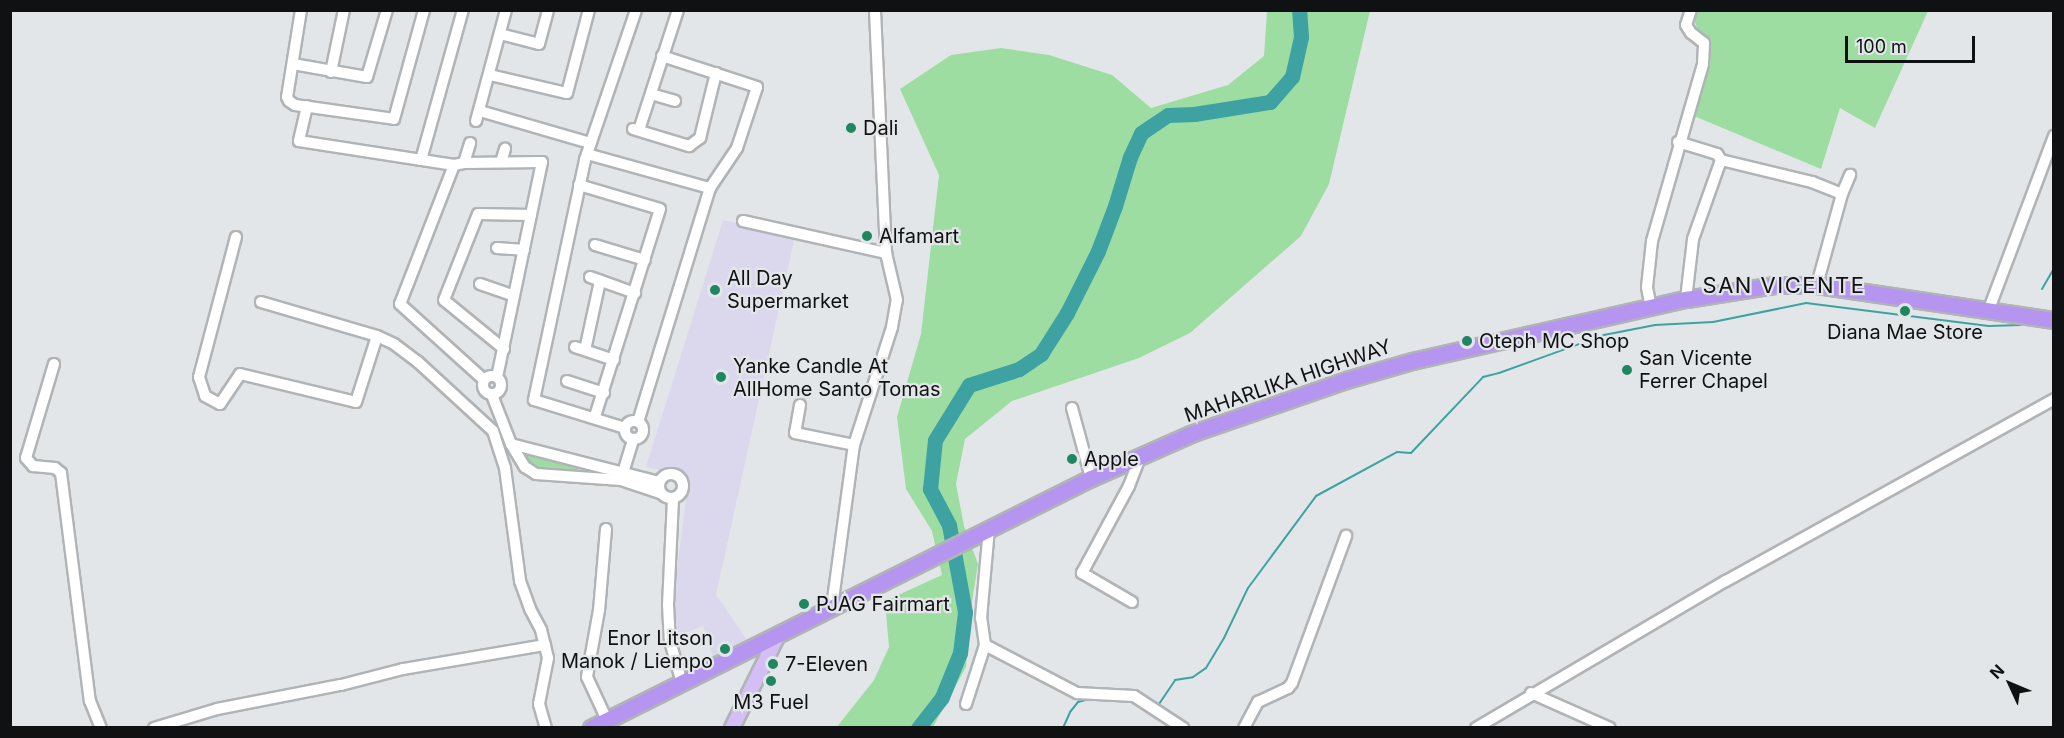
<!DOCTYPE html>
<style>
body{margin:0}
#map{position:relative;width:2064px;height:738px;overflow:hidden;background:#e3e6e8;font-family:Inter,sans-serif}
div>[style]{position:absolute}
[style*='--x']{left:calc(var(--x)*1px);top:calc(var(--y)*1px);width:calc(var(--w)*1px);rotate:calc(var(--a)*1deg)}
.commercial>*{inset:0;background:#dbd8ee}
.green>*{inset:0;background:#9ddda2}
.stream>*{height:2px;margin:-1px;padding:0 1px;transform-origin:1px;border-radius:1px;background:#3ea2a3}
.river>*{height:15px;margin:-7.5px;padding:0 7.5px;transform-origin:7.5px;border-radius:7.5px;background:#3ea2a3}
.roads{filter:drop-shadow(2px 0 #b1b4b6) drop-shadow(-2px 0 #b1b4b6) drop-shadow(0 2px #b1b4b6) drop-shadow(0 -2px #b1b4b6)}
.minor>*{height:10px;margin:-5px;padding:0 5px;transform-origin:5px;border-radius:5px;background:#fff}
.minor>.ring{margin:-5px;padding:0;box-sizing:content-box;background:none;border:10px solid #fff;border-radius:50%}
.major>*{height:14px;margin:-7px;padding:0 7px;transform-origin:7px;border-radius:7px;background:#d3bff5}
.highway>*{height:15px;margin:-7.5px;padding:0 7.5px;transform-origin:7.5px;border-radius:7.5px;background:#b595ef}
.dots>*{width:16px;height:16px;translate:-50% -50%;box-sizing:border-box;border:3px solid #e3e6e8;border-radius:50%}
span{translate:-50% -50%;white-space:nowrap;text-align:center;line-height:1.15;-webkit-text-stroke:4.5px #e3e6e8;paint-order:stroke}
.poi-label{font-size:20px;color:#101112}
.left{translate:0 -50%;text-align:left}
.right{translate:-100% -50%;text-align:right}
.street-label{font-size:20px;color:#101112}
.quarter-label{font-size:22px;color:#101112;letter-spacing:1.5px}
.frame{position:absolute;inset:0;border:12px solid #101112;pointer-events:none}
.north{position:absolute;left:1980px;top:654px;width:60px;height:60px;-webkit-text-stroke:4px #e3e6e8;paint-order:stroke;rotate:314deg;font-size:16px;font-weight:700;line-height:24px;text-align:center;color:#101112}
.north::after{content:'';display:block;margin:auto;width:21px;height:27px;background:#101112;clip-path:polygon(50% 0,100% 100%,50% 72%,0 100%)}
.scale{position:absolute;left:1845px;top:36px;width:130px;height:27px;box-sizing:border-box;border:3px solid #101112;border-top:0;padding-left:8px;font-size:18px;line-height:21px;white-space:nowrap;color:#101112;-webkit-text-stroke:4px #e3e6e8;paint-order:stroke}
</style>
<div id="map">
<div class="commercial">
<div style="clip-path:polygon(723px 220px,795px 236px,716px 595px,747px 640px,713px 657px,703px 626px,678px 636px,673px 600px,689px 476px,646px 467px)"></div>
</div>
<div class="green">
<div style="clip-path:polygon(1696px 10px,1928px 11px,1875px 128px,1840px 108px,1821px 169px,1694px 116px,1710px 66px,1711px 39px,1697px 28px,1693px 16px)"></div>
<div style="clip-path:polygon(1267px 11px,1370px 11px,1329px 184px,1301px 236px,1190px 333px,1139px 358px,1012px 401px,965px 439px,956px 484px,964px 526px,978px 564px,970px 614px,966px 667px,933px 727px,836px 728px,874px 680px,889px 647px,885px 601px,942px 575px,932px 531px,906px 489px,897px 417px,921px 334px,939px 175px,900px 89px,951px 55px,1001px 48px,1049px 55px,1112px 75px,1151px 108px,1228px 85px,1264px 56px)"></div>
<div style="clip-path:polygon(521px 449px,579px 467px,577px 475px,539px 472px,522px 456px)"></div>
</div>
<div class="stream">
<div style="--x:2042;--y:289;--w:24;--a:-60"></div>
<div style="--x:1125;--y:700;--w:12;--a:14"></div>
<div style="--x:1157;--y:707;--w:32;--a:-56"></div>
<div style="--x:1175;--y:680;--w:18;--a:-9"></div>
<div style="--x:1193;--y:677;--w:16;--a:-35"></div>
<div style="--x:1206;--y:668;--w:35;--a:-59"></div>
<div style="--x:1224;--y:638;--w:55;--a:-64.4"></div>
<div style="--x:1248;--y:588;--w:114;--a:-53.5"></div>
<div style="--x:1316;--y:496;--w:92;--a:-28.5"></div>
<div style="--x:1397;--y:452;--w:14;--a:4"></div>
<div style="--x:1411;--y:453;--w:105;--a:-46.5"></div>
<div style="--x:1483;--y:377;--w:16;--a:-14"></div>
<div style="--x:1499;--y:373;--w:112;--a:-19.9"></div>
<div style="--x:1604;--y:335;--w:52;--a:-11.1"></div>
<div style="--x:1655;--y:325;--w:58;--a:-3"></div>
<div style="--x:1713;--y:322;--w:95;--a:-11.5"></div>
<div style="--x:1806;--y:303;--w:184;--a:7.2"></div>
<div style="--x:1989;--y:326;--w:32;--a:-2"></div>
<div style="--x:1063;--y:728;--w:17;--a:-66"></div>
<div style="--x:1070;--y:712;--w:13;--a:-51"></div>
<div style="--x:1078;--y:702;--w:12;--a:-14"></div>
</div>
<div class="river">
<div style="--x:918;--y:728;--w:39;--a:-52"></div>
<div style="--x:942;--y:697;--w:48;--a:-67.8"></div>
<div style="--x:960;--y:653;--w:41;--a:-83"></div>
<div style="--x:965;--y:612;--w:88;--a:-100.4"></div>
<div style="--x:949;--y:525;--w:41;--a:-117.8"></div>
<div style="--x:930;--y:489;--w:49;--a:-84.2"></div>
<div style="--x:935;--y:440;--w:65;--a:-58.3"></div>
<div style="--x:969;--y:385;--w:52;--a:-17.7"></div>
<div style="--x:1019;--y:369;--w:27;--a:-34"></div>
<div style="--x:1041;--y:354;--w:49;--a:-57.6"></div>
<div style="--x:1067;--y:313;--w:69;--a:-63.4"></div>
<div style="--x:1098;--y:251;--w:48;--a:-69.3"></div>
<div style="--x:1115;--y:206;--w:51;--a:-73"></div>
<div style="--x:1130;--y:157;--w:26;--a:-65"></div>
<div style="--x:1141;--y:133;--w:32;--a:-34"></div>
<div style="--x:1168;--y:115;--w:26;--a:-2"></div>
<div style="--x:1194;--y:114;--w:77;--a:-9"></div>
<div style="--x:1270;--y:102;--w:33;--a:-49"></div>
<div style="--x:1292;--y:77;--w:41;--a:-77.3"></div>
<div style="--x:1301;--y:37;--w:27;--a:-94"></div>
</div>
<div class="roads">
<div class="minor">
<div style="--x:301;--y:10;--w:88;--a:99.1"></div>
<div style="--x:287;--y:97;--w:4;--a:63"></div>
<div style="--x:289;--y:101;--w:7;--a:34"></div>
<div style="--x:295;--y:105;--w:100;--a:8"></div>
<div style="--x:394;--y:119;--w:113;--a:-74.6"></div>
<div style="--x:500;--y:34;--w:40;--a:14.4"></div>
<div style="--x:539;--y:44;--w:35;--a:-75"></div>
<div style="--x:293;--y:64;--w:75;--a:10"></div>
<div style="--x:367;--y:77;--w:70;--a:-73.4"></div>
<div style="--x:331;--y:72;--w:63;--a:-78.2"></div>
<div style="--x:490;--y:75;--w:79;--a:13.2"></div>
<div style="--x:567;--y:93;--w:86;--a:-75.2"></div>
<div style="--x:651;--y:94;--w:25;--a:16"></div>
<div style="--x:307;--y:106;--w:36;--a:103"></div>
<div style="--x:299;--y:141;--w:157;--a:8.8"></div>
<div style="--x:454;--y:165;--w:10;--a:-11"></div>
<div style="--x:464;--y:163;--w:78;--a:-0.7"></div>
<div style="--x:542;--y:162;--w:220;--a:101.8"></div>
<div style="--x:480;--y:111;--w:115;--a:16.2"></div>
<div style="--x:476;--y:121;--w:115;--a:-74.9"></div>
<div style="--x:633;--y:129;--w:59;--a:16.9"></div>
<div style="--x:689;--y:146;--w:14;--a:-36"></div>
<div style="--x:700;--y:138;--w:67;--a:-76.2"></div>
<div style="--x:639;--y:130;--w:126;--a:-72"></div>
<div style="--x:1678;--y:142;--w:41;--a:17.1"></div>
<div style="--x:1717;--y:154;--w:7;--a:56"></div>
<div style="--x:1721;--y:160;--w:94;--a:13.6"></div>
<div style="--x:1812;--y:182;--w:32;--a:22"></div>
<div style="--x:1842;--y:194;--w:94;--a:105.4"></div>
<div style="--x:587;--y:154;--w:128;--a:15.5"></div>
<div style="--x:421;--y:160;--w:156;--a:-74.4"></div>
<div style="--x:501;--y:162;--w:14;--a:-73"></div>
<div style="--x:464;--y:163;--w:21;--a:-73"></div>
<div style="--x:454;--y:165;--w:149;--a:111.2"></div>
<div style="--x:400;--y:304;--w:113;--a:42.1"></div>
<div style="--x:579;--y:185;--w:84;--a:16.5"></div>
<div style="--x:660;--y:209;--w:218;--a:107.4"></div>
<div style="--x:1842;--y:194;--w:21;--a:-67"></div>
<div style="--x:743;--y:221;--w:147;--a:12.6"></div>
<div style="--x:236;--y:237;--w:145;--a:104.8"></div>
<div style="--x:199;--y:377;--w:20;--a:72"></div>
<div style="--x:205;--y:396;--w:17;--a:28"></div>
<div style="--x:220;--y:404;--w:36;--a:-56"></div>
<div style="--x:240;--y:374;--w:119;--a:13.6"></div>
<div style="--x:356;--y:402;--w:69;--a:-72.3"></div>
<div style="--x:377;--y:336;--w:19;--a:25"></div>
<div style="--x:394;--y:344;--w:30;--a:37"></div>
<div style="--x:418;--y:362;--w:102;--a:42.6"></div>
<div style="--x:493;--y:431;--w:39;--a:72"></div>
<div style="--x:505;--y:468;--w:114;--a:82.4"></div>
<div style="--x:520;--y:581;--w:30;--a:70"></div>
<div style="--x:530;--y:609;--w:24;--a:62"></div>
<div style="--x:541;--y:630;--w:29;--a:76"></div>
<div style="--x:548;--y:658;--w:47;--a:101.1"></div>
<div style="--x:539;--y:704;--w:25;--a:74"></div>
<div style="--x:595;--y:245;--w:52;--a:16.7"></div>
<div style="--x:497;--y:248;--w:27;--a:4"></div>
<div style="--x:590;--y:277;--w:48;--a:19.6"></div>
<div style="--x:480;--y:284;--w:36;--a:19"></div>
<div style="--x:1686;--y:299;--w:60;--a:-83.3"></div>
<div style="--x:1693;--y:239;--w:84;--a:-70.5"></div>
<div style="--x:261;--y:302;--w:121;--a:16.3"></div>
<div style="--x:1651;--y:308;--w:21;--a:-101"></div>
<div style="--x:1647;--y:287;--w:46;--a:-83.8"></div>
<div style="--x:1652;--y:241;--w:184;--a:-73.9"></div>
<div style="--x:1703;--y:64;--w:21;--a:-87"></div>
<div style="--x:1704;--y:43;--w:16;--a:-142"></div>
<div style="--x:1691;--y:33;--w:9;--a:-122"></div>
<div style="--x:1686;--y:25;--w:16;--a:-72"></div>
<div style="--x:1989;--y:309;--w:185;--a:-69.4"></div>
<div style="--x:575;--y:347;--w:41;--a:18.4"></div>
<div style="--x:504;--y:349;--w:77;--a:-140.8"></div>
<div style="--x:444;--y:300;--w:92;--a:-68.4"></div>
<div style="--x:478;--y:214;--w:53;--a:1.1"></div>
<div style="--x:585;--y:350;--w:71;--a:-77.7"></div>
<div style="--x:54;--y:364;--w:98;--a:106.6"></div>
<div style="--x:26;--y:458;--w:11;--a:49"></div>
<div style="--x:33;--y:466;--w:22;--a:5"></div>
<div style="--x:55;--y:468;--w:8;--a:40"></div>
<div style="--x:61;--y:473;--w:230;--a:82.8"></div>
<div style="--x:90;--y:701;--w:29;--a:68"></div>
<div class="ring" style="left:483px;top:376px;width:8px;height:8px"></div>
<div style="--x:567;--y:381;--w:39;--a:18"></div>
<div style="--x:492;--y:395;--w:53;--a:68.8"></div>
<div style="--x:511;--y:444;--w:27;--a:59"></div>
<div style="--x:525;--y:467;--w:13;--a:32"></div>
<div style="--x:536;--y:474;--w:85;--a:4"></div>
<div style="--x:621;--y:480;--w:41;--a:18.4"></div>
<div style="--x:800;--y:405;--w:28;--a:100"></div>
<div style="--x:795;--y:433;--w:60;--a:11.5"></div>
<div style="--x:1072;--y:408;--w:73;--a:74.8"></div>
<div class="ring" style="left:625px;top:421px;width:8px;height:8px"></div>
<div style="--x:638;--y:422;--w:245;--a:-72.9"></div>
<div style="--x:710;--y:188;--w:48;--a:-56"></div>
<div style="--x:737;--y:148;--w:64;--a:-71.8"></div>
<div style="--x:757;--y:87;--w:100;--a:-161.9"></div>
<div style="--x:625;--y:428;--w:95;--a:-162.9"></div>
<div style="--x:534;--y:400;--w:245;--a:-78"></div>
<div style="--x:585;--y:160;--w:158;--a:-71.2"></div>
<div style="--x:511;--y:444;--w:153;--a:14.4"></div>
<div class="ring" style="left:659px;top:474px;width:14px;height:14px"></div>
<div style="--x:622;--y:476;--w:39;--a:-73"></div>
<div style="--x:673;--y:499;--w:106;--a:92.7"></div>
<div style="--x:668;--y:605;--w:36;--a:87"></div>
<div style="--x:670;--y:641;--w:44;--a:74.1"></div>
<div style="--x:606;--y:529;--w:81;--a:94.9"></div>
<div style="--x:599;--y:610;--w:68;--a:100.2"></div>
<div style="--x:587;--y:677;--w:47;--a:65.1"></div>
<div style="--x:1132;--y:602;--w:58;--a:-149.9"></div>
<div style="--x:1082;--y:573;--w:99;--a:-61.6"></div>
<div style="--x:1129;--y:486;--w:31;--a:-69"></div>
<div style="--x:832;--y:607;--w:163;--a:-82.3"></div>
<div style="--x:854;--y:445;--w:124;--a:-72.1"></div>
<div style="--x:892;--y:327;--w:27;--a:-80"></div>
<div style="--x:897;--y:300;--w:48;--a:-103.2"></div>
<div style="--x:886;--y:253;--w:243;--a:-92.6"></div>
<div style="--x:985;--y:645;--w:104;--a:27.6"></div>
<div style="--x:1077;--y:693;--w:57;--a:3"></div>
<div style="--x:1134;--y:696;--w:59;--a:33.1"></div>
<div style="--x:1531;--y:693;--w:86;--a:23.9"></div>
<div style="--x:966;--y:704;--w:62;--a:-72.1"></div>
<div style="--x:985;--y:645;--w:27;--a:-98"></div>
<div style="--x:981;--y:618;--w:89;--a:-84.9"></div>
<div style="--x:154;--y:728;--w:66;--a:-16.8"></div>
<div style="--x:217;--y:709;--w:126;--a:-11"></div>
<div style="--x:341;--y:685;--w:64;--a:-14.5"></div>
<div style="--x:403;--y:669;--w:144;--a:-9.6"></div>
<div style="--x:1244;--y:728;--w:30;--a:-62"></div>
<div style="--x:1258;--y:702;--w:33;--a:-25"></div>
<div style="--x:1288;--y:688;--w:6;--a:-51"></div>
<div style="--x:1292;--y:683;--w:157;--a:-69.8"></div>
<div style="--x:1476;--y:728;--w:290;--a:-30.5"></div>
<div style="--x:1726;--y:581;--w:375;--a:-29"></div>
</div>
<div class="major">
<div style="--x:732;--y:728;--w:104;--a:-63.7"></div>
</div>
<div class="highway">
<div style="--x:591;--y:728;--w:559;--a:-26.57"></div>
<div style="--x:1091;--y:478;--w:111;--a:-23.8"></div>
<div style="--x:1193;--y:433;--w:162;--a:-19.1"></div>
<div style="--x:1346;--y:380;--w:69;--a:-16.1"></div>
<div style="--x:1412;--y:361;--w:281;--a:-12.8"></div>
<div style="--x:1686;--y:299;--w:89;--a:-9"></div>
<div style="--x:1774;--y:285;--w:43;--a:0"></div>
<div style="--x:1817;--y:285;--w:240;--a:8.4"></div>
</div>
</div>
<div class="dots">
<div style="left:851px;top:128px;background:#1f8661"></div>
<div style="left:867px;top:236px;background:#1f8661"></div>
<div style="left:715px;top:290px;background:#1f8661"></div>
<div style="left:1905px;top:311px;background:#1f8661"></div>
<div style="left:1467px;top:341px;background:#1f8661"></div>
<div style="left:1627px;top:370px;background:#1f8661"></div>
<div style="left:721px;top:377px;background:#1f8661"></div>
<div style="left:1072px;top:459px;background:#1f8661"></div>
<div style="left:804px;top:604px;background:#1f8661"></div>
<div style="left:725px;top:649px;background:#1f8661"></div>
<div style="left:773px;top:664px;background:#1f8661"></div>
<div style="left:771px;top:681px;background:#1f8661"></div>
</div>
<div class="poi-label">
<span class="left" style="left:863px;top:128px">Dali</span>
<span class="left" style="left:879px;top:236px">Alfamart</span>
<span class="left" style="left:727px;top:290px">All Day<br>Supermarket</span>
<span style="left:1905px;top:332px">Diana Mae Store</span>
<span class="left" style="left:1479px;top:341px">Oteph MC Shop</span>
<span class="left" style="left:1639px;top:370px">San Vicente<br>Ferrer Chapel</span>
<span class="left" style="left:733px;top:378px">Yanke Candle At<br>AllHome Santo Tomas</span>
<span class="left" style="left:1084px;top:459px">Apple</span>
<span class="left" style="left:816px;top:604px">PJAG Fairmart</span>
<span class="right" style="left:713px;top:650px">Enor Litson<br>Manok / Liempo</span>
<span class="left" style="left:785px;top:664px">7-Eleven</span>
<span style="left:771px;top:702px">M3 Fuel</span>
</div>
<div class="street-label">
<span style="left:1288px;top:381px;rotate:-19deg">MAHARLIKA HIGHWAY</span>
</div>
<div class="quarter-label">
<span style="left:1784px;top:286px">SAN VICENTE</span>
</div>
<div class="frame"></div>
<div class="north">N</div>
<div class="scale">100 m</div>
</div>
